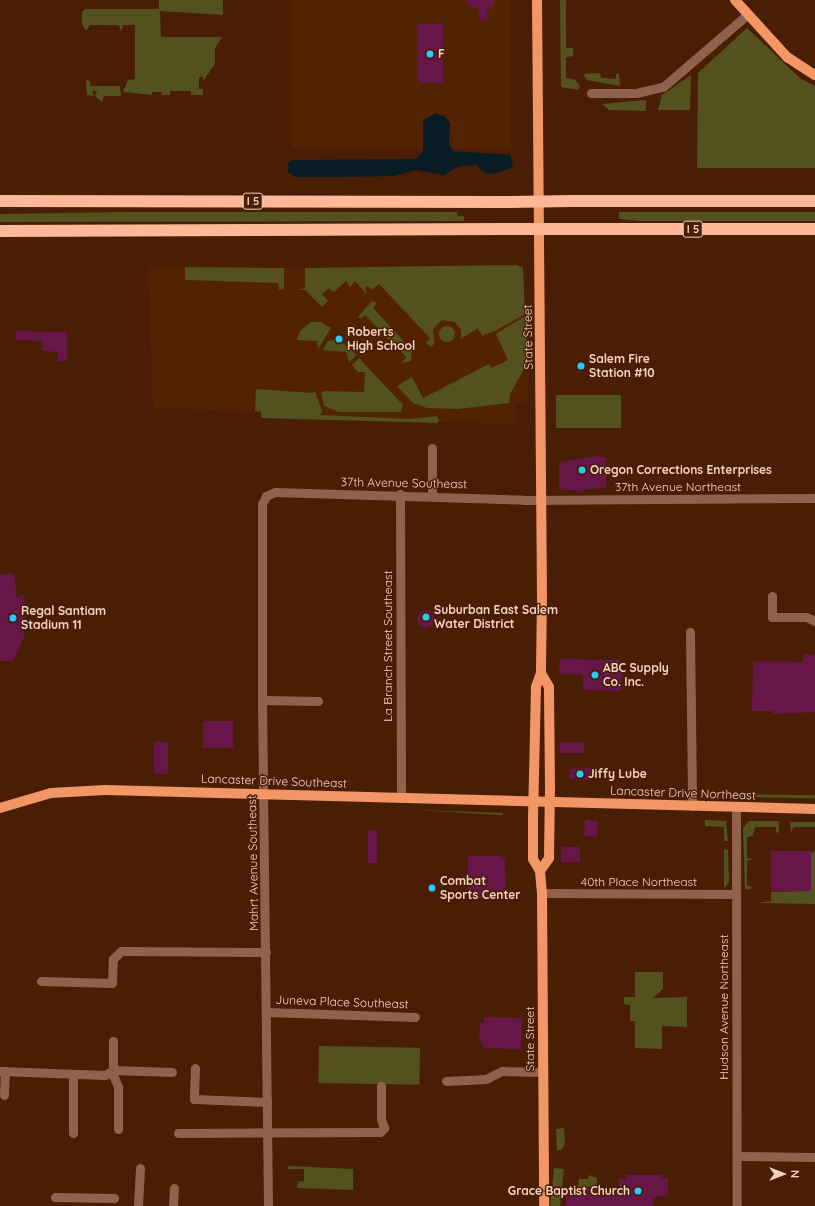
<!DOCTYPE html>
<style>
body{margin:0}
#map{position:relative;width:815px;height:1206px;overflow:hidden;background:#491e04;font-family:Quicksand,sans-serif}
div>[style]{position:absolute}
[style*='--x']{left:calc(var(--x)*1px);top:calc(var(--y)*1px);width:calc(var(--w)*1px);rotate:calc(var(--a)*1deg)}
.built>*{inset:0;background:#532203;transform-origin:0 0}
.green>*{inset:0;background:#53521e;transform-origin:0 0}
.round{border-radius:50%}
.water>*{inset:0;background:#081c24}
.building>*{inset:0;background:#661747;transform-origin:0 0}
.minor>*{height:9px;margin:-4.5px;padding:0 4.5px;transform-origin:4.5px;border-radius:4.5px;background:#90624b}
.major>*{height:10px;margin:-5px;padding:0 5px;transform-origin:5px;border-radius:5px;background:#f39665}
.highway>*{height:12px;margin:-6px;padding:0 6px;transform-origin:6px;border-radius:6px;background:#fdb997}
.highway-bridge>*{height:12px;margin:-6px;padding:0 6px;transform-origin:6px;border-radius:6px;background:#fdb997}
.dots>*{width:11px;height:11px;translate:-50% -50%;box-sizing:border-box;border:2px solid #491e04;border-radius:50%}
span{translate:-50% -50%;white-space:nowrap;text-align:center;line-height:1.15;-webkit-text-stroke:3px #491e04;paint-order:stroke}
.shield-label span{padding:1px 3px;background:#491e04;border:1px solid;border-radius:3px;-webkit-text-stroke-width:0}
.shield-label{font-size:11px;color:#f5d2c0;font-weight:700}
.poi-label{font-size:12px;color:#f5d2c0;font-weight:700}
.left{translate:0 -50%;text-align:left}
.right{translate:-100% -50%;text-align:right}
.street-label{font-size:12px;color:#f5d2c0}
.north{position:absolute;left:763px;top:1154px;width:40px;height:40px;-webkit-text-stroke:3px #491e04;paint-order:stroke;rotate:90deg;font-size:11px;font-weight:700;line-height:16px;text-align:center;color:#f5d2c0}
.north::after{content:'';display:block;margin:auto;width:14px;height:18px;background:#f5d2c0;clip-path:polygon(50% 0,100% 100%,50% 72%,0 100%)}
</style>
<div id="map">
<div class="built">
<div style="left:292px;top:0;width:219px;height:149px"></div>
<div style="clip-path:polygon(517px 265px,523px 268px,528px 396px,525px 403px,516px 404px,516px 424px,261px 418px,261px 412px,153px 408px,148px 266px,284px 268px)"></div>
</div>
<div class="green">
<div style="clip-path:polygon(159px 0,223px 0,223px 15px,160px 11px,161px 37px,222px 37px,215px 48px,215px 64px,203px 81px,203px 77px,199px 77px,199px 89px,203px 89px,203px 95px,191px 95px,191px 91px,170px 91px,170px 95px,162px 95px,161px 92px,152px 92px,152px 95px,123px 92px,128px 80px,135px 79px,135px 25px,123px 25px,121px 31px,119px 25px,90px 25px,86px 31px,82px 24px,82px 12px,85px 9px,159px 9px)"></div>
<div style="clip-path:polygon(560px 0,566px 0,566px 48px,573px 48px,573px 56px,566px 57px,566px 78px,574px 79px,580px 86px,578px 90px,561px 87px)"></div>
<div style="clip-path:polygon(747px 28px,801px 79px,815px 86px,815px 168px,697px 168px,698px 73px)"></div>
<div style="clip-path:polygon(600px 73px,601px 78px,616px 79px,616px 74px,619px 74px,620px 86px,587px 80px,583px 74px)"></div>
<div style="clip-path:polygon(691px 75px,690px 110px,658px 110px,662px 95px)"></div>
<div style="clip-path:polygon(86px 80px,90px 81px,90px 86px,120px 86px,121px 96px,104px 96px,102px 102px,95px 96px,97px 91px,92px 91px,94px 96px,87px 95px)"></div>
<div style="clip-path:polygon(646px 100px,646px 111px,609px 110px,602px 104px)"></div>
<div style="clip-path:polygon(127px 212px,457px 212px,458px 216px,464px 216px,464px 221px,0 222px,0 214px)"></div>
<div style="clip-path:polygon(619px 212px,815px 212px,815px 221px,642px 221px,619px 219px)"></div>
<div style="clip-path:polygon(517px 265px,523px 268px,525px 314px,495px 331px,482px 336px,478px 328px,461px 339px,461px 330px,455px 322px,442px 320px,433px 329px,434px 344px,431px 347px,426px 343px,430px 338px,379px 284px,372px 290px,368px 286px,365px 288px,367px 294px,355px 281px,350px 287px,346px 281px,334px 292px,329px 288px,322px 294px,328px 301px,322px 307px,305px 290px,299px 290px,305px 288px,305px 268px)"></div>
<div style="clip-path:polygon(185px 267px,284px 268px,284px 289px,279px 290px,278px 283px,185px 280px)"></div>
<div style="clip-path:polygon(372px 301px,377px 303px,373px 308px,412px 350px,411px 361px,402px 363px,406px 357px,365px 315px,361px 319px,358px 317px)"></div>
<div style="clip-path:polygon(525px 316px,528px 362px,510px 394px,509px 403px,458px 409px,427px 408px,413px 403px,397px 386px,412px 377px,423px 398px,489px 364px,491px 368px,508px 360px,496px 334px)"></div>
<div style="clip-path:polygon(311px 322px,321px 322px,331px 328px,318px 349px,317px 341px,297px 340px,300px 331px)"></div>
<div class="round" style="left:439px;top:326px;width:16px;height:16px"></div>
<div style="clip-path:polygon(338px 339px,357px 355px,349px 362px,346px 352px,323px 350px,328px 341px)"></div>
<div style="clip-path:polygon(359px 358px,403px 405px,401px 412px,339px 412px,324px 406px,321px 392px,325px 391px,364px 392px,365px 372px,358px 372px,352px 365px)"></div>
<div style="clip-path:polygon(256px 389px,313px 393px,315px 391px,322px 411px,320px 415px,411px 419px,437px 416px,439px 420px,438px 423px,261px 418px,261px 412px,255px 411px)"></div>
<div style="left:556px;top:395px;width:65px;height:33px"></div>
<div style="left:738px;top:794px;width:77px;height:3px;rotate:1deg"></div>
<div style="clip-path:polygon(412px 810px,503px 813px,503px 815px)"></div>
<div style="clip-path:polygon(705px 820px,726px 821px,728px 841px,724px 841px,724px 827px,705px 826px)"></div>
<div style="clip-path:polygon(749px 821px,779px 821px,779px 832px,776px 833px,776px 827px,755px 827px,753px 836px,747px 837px,747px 858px,753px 859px,747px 861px,747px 885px,754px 888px,745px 890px,743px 828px)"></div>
<div style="clip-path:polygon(790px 822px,815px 822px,815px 827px,793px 827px,791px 833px)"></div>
<div style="clip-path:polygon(724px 849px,728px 850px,729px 882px,724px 888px)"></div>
<div style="clip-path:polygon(815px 851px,815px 904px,756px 903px,771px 901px,771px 892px,811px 891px,811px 853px)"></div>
<div style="clip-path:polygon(635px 972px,663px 972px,663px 989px,653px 998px,687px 997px,687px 1027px,662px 1026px,662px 1049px,635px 1048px,635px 1021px,630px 1021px,630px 1005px,624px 1004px,624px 997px,635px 997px)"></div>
<div style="left:319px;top:1046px;width:101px;height:37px;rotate:1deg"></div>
<div style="clip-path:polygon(564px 1128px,565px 1144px,561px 1150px,557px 1150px,556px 1129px)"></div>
<div style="clip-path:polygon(288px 1166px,353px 1169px,353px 1190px,297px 1188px,298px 1182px,304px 1181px,304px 1169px,287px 1169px)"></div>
<div style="left:554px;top:1168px;width:10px;height:38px;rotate:6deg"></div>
<div style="clip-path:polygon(589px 1175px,597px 1178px,597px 1187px,578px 1187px,579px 1179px,588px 1179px)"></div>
</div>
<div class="water">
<div style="clip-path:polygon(435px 113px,445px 117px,450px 123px,449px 144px,453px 151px,510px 155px,513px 165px,510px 169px,492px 174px,485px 173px,476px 165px,459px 166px,444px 175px,416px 170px,394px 176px,341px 177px,295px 177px,288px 172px,288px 163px,292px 160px,416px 159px,423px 151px,423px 121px)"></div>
</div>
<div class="building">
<div style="clip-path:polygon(468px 0,494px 0,494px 6px,487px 8px,487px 20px,479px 20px,479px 8px,468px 6px)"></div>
<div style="left:418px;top:24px;width:25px;height:59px"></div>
<div style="clip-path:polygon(16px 331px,67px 332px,67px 361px,58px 361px,58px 352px,42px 351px,43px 341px,16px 340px)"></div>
<div style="clip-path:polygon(597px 456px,606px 458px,606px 488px,583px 489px,583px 492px,559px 489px,559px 462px)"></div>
<div style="clip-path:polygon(0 574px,14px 574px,17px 598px,23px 594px,25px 604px,24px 637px,13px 661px,0 661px)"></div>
<div class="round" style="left:417px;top:610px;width:18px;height:18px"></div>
<div style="clip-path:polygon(803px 654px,815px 655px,815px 712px,773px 714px,773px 711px,752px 711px,753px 661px,803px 662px)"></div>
<div style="clip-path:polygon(560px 659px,622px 660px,621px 691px,583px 690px,583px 675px,559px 674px)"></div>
<div style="left:233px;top:721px;width:27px;height:30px;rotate:90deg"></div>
<div style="left:154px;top:742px;width:14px;height:32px"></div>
<div style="clip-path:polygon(565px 742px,584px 742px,584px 753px,560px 753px,560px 743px)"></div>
<div style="clip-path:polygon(584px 768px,591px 768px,591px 780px,569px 779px,570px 769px)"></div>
<div style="left:585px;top:820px;width:13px;height:16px;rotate:4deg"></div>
<div style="left:368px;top:830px;width:9px;height:33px"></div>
<div style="left:561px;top:847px;width:19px;height:15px"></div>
<div style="left:811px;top:851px;width:40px;height:40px;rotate:90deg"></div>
<div style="clip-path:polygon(468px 856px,501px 856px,505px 860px,506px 898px,468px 898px)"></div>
<div style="clip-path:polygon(484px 1017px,522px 1018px,521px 1049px,483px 1048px,483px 1043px,479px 1042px,480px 1023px,484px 1023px)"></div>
<div style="clip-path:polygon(626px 1175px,662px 1175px,662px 1178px,668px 1178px,668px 1195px,653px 1198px,653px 1206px,566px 1206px,566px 1189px,619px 1188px,619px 1179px,626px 1179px)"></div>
</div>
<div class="minor">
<div style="--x:591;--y:93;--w:45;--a:0"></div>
<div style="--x:636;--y:93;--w:28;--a:-13"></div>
<div style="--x:663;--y:87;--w:112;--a:-40.7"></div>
<div style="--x:400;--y:494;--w:304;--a:89.8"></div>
<div style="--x:432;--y:495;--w:47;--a:-90"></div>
<div style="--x:772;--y:596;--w:21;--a:90"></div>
<div style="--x:772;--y:617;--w:34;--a:0"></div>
<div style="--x:806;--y:617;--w:10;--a:24"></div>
<div style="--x:690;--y:632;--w:174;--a:89.3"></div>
<div style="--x:262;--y:700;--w:56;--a:1"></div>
<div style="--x:736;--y:807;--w:399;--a:89.9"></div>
<div style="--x:542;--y:893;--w:194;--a:0.3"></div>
<div style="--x:41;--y:981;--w:71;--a:1.6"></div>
<div style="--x:112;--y:983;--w:24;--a:-88"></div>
<div style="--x:113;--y:959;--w:11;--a:-45"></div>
<div style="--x:121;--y:951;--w:145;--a:0.4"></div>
<div style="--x:267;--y:1012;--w:148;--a:1.9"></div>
<div style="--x:113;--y:1041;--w:34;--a:90"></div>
<div style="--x:113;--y:1075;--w:13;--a:67"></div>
<div style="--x:118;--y:1087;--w:42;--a:90"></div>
<div style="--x:195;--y:1068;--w:31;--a:92"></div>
<div style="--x:194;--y:1099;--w:73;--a:2.4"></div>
<div style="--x:0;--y:1071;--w:105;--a:2.2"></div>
<div style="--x:105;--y:1075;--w:9;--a:-32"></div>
<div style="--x:113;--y:1070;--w:59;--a:1.9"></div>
<div style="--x:73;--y:1075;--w:58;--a:90"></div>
<div style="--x:446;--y:1081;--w:40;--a:-2.9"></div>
<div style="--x:486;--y:1079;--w:18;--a:-27"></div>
<div style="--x:502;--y:1071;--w:41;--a:1.4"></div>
<div style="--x:4;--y:1095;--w:24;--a:-88"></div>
<div style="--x:178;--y:1133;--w:202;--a:-0.3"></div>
<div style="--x:380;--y:1132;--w:6;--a:-45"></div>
<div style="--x:384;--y:1128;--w:9;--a:-108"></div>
<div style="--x:381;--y:1119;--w:33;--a:-90"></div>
<div style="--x:737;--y:1156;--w:78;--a:0.7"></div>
<div style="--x:55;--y:1197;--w:59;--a:1"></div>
<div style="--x:138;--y:1206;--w:38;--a:-87"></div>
<div style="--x:173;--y:1206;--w:18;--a:-87"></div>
<div style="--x:268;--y:1206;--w:506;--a:-90.68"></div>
<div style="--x:262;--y:700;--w:196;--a:-90"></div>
<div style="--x:262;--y:504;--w:9;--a:-63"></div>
<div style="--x:266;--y:496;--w:10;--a:-24"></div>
<div style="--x:275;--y:492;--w:249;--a:1.8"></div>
<div style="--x:524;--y:500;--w:291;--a:-0.4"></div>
</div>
<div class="major">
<div style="--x:537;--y:0;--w:597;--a:89.52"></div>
<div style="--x:542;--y:597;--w:76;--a:90.8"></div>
<div style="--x:541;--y:673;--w:15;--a:110"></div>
<div style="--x:536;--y:687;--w:130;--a:91.3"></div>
<div style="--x:533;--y:817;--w:42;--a:90"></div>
<div style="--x:533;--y:859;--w:14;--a:60"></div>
<div style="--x:540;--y:871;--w:22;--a:85"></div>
<div style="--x:542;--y:893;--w:313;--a:89.6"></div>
<div style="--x:735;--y:0;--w:77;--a:47.6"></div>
<div style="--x:787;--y:57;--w:33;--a:33"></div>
<div style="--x:0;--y:808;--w:53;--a:-16.4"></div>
<div style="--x:51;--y:793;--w:54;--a:-3.2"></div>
<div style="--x:105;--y:790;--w:710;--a:1.53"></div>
<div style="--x:540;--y:871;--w:16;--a:-55"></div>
<div style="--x:549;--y:858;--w:71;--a:-89.2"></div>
<div style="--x:550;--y:787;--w:100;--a:-90.6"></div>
<div style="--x:549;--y:687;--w:16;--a:-120"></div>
</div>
<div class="highway">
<div style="--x:0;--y:201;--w:506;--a:0.11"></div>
<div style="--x:571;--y:201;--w:244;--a:0"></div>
<div style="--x:571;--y:229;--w:244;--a:0"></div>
<div style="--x:0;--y:231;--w:506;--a:-0.23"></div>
</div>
<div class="highway-bridge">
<div style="--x:506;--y:202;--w:65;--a:-0.9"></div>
<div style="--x:506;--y:229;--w:65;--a:0"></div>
</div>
<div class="dots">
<div style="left:430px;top:54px;background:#29c8ff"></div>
<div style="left:339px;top:339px;background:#29c8ff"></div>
<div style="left:581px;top:366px;background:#29c8ff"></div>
<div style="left:582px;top:470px;background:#29c8ff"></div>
<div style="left:426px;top:617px;background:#29c8ff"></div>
<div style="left:13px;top:618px;background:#29c8ff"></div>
<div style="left:595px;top:675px;background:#29c8ff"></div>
<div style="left:580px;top:774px;background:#29c8ff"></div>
<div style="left:432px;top:888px;background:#29c8ff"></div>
<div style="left:638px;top:1191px;background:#29c8ff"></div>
</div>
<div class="shield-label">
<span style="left:253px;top:201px">I 5</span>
<span style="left:693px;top:229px">I 5</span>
</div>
<div class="poi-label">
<span class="left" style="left:438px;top:54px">F</span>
<span class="left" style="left:347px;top:339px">Roberts<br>High School</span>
<span class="left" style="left:589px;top:366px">Salem Fire<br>Station #10</span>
<span class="left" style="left:590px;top:470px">Oregon Corrections Enterprises</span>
<span class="left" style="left:434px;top:617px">Suburban East Salem<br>Water District</span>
<span class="left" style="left:21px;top:618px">Regal Santiam<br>Stadium 11</span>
<span class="left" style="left:603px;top:675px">ABC Supply<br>Co. Inc.</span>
<span class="left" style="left:588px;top:774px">Jiffy Lube</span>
<span class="left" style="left:440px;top:888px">Combat<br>Sports Center</span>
<span class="right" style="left:630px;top:1191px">Grace Baptist Church</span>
</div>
<div class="street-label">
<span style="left:528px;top:337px;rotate:-91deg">State Street</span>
<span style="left:404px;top:483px;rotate:1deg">37th Avenue Southeast</span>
<span style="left:678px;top:487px">37th Avenue Northeast</span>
<span style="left:388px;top:646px;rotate:-90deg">La Branch Street Southeast</span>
<span style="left:274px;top:781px;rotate:2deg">Lancaster Drive Southeast</span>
<span style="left:683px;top:793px;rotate:2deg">Lancaster Drive Northeast</span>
<span style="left:253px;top:863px;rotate:-91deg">Mahrt Avenue Southeast</span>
<span style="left:639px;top:882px">40th Place Northeast</span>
<span style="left:342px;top:1002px;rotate:2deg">Juneva Place Southeast</span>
<span style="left:724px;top:1007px;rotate:-90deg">Hudson Avenue Northeast</span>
<span style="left:530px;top:1039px;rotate:-90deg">State Street</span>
</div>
<div class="north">N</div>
</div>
